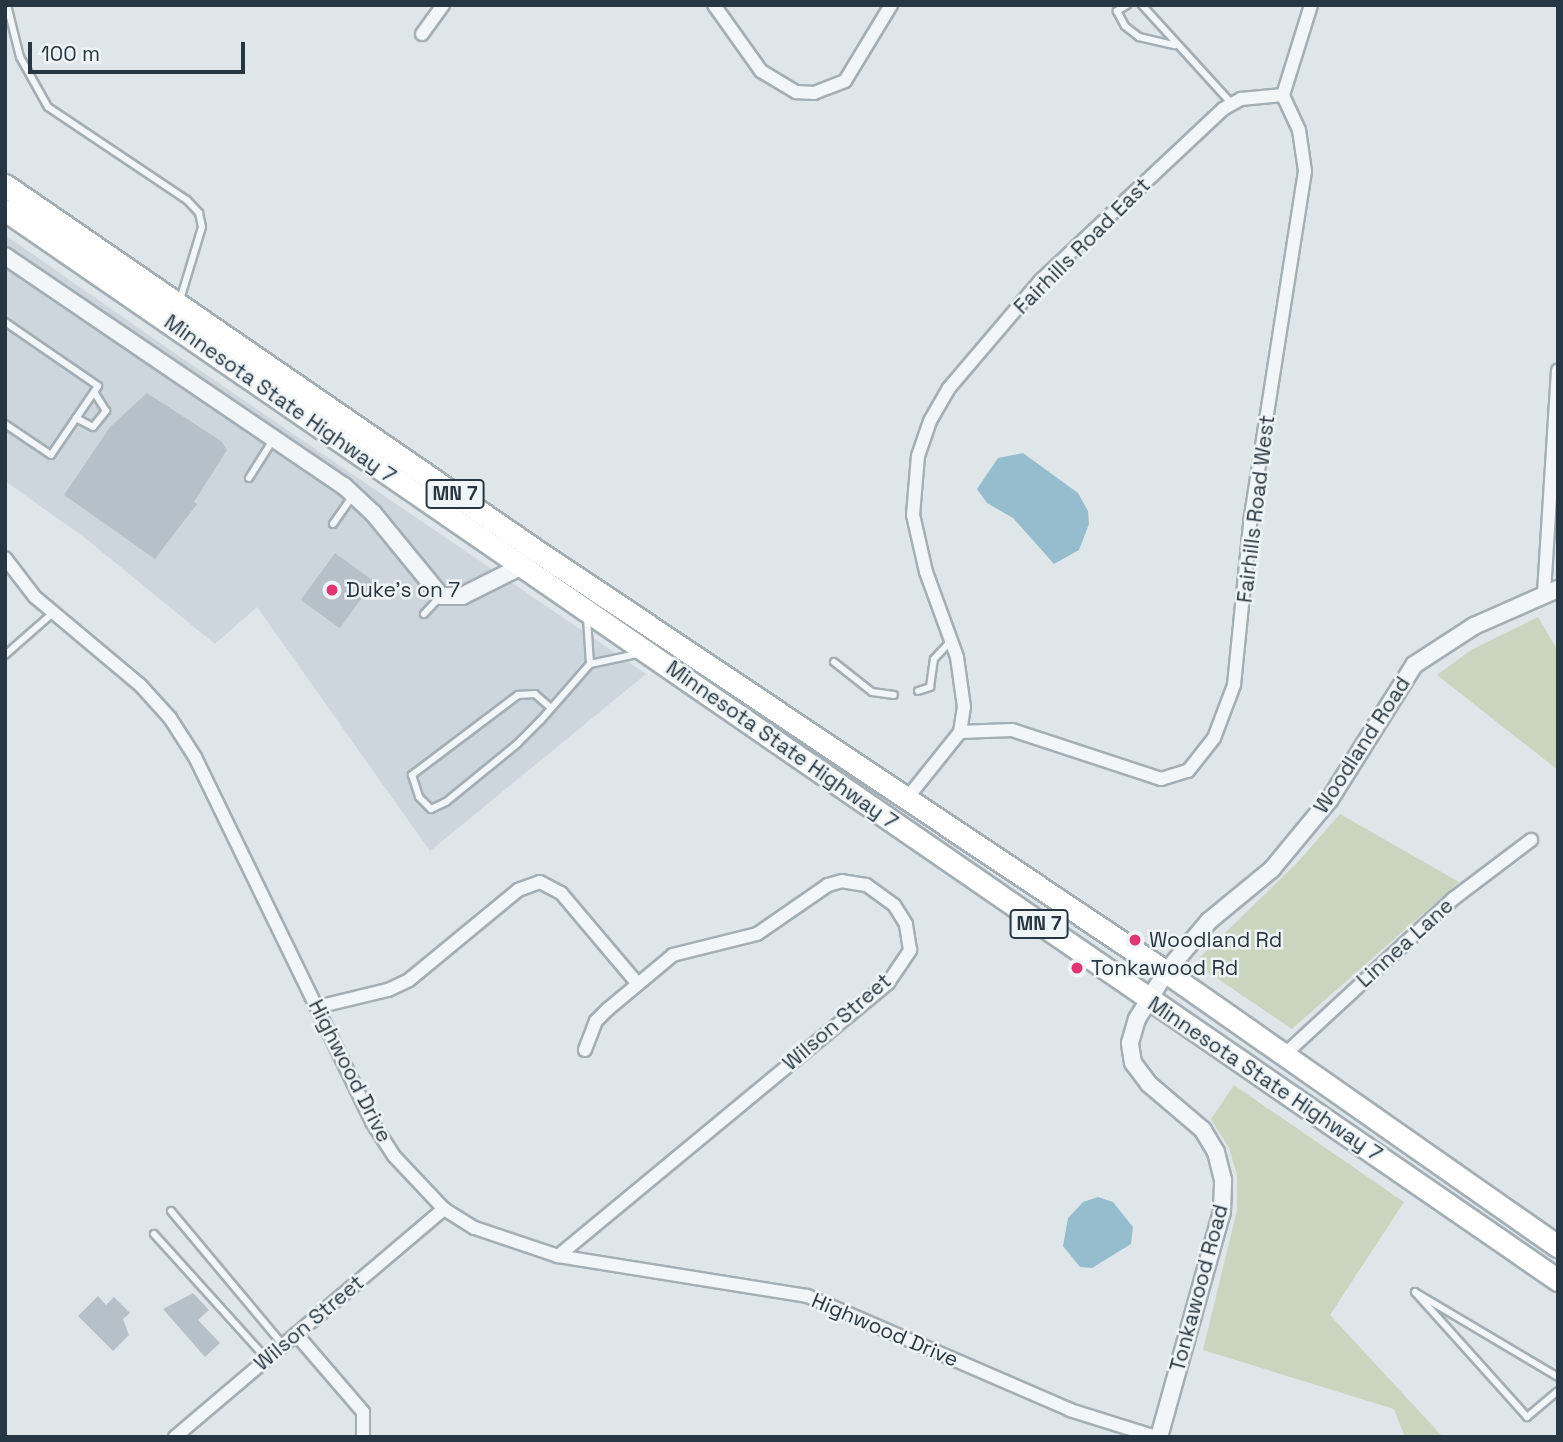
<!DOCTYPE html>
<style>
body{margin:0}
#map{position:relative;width:1563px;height:1442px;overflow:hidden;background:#dfe6ea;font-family:"Space Grotesk",sans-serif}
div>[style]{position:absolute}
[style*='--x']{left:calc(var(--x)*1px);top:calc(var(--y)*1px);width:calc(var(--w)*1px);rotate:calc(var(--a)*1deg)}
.built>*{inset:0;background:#cdd6dc}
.green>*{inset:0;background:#c9d5bf}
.water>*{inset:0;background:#96bdce}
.building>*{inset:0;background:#b6c0c8;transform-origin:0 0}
.roads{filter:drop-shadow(2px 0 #a4aeb5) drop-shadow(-2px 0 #a4aeb5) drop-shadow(0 2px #a4aeb5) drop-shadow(0 -2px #a4aeb5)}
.service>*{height:6px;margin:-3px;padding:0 3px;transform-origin:3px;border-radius:3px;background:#f2f6f8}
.minor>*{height:12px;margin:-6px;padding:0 6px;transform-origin:6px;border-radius:6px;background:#f2f6f8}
.tertiary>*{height:16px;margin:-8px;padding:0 8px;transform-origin:8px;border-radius:8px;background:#f2f6f8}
.primary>*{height:21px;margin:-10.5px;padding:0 10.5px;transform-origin:10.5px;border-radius:10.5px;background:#fff}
.dots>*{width:19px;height:19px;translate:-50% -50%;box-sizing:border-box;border:4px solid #eff4f7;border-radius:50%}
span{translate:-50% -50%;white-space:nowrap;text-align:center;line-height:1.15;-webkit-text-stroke:5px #eff4f7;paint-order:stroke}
.shield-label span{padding:2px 5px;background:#eff4f7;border:2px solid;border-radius:5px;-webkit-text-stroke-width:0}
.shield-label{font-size:19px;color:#263743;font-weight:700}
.street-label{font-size:21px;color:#263743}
.poi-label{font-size:21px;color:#263743}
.left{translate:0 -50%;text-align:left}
.frame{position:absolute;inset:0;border:7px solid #263743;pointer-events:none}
.scale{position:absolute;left:28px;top:42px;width:217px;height:32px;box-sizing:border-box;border:4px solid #263743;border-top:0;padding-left:9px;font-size:21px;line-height:24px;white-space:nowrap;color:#263743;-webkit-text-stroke:5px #eff4f7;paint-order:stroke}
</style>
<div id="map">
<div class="built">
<div style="clip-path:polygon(5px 235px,173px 352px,646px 674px,430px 851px,257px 607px,215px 644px,85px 538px,5px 481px)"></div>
</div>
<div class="green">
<div style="clip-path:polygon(1538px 617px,1558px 651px,1558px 770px,1437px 675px,1471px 650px)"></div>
<div style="clip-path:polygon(1340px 814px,1459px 882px,1292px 1029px,1202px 968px,1200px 957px,1296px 864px)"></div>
<div style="clip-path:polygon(1234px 1085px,1404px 1202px,1330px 1315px,1443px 1437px,1405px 1437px,1394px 1409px,1203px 1350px,1237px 1210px,1237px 1175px,1229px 1148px,1211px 1119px)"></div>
</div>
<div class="water">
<div style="clip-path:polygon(1023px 453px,1078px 493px,1088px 511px,1089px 524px,1079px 550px,1054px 564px,1013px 518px,987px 503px,977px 489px,998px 458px)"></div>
<div style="clip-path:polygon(1098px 1197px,1113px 1202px,1133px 1227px,1131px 1244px,1092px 1268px,1080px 1267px,1063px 1246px,1068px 1218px,1083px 1202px)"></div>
</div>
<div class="building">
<div style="clip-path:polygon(147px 393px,221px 441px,227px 450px,194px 502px,197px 504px,155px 559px,64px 495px,110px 427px)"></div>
<div style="left:335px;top:553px;width:48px;height:58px;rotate:36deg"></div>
<div style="clip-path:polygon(193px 1293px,209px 1310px,198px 1320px,220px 1343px,205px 1357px,163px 1309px)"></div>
<div style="clip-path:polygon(98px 1296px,106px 1305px,114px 1297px,130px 1313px,123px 1319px,129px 1335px,113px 1351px,78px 1316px)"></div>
</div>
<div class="roads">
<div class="service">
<div style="--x:7;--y:5;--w:54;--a:76"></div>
<div style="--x:20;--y:57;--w:57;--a:60.8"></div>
<div style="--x:48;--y:107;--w:167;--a:33.8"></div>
<div style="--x:187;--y:200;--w:18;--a:47"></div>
<div style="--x:199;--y:213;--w:14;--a:78"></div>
<div style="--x:202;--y:227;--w:76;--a:106.8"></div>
<div style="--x:1127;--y:5;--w:12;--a:149"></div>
<div style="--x:1117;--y:11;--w:17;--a:62"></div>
<div style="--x:1125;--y:26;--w:18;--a:38"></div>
<div style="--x:1139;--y:37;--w:37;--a:13"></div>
<div style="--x:1142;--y:5;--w:134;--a:47.7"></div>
<div style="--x:5;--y:322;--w:113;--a:34.5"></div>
<div style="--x:98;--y:386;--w:83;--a:124.3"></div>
<div style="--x:51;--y:455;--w:55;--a:-146"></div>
<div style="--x:76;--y:418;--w:19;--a:28"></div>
<div style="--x:93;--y:427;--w:21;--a:-51"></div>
<div style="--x:106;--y:411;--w:22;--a:-122"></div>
<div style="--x:249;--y:478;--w:45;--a:-57.7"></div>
<div style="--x:333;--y:524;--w:33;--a:-55"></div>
<div style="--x:424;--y:614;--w:22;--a:-47"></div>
<div style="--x:587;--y:618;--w:46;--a:86.3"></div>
<div style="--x:5;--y:655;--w:64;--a:-41.2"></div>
<div style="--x:834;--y:662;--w:48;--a:38.3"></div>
<div style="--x:872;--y:692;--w:22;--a:8"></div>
<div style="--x:918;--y:691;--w:13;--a:-18"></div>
<div style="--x:930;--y:687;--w:28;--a:-82"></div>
<div style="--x:934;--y:659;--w:25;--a:-47"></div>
<div style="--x:551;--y:708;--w:21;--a:-139"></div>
<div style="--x:535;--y:694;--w:17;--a:177"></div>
<div style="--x:518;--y:695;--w:133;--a:143"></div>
<div style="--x:412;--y:775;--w:23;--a:72"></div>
<div style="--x:419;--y:797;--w:17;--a:45"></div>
<div style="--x:431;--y:809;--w:17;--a:-25"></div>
<div style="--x:446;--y:802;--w:92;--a:-39.2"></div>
<div style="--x:517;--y:744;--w:34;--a:-45"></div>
<div style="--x:541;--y:720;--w:74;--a:-48.8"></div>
<div style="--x:590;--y:664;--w:48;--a:-12"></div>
<div style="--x:171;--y:1211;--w:175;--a:50.1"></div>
<div style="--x:154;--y:1234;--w:169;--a:47.9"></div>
<div style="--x:1558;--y:1377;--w:166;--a:-149.3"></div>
<div style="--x:1415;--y:1292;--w:168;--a:48.1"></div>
<div style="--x:1527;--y:1417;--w:40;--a:-40"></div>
</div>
<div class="minor">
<div style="--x:714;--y:5;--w:81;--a:54.5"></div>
<div style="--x:761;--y:71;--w:41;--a:31"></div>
<div style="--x:796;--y:92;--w:18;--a:3"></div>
<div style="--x:814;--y:93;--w:33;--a:-21"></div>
<div style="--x:845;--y:81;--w:89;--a:-58.8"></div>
<div style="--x:422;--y:34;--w:36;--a:-54"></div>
<div style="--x:5;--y:558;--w:49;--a:52.4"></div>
<div style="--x:35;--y:597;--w:138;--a:40"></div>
<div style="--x:141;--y:686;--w:43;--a:47.8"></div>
<div style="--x:170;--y:718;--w:46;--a:57.3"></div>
<div style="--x:195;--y:757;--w:406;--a:64.1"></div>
<div style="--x:372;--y:1122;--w:40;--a:57.1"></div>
<div style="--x:394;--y:1156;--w:73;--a:46.7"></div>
<div style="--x:444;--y:1209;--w:36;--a:32"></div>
<div style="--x:475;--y:1228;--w:88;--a:18.6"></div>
<div style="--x:558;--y:1256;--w:252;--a:9.1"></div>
<div style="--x:807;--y:1296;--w:287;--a:23.4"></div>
<div style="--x:1070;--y:1410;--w:90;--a:17.4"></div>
<div style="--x:1544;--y:593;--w:223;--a:-86.4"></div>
<div style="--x:960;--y:732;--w:52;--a:-2.2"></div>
<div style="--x:1012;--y:730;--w:157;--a:18.2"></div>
<div style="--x:1161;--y:779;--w:28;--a:-17"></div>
<div style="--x:1188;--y:771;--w:42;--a:-51.8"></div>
<div style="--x:1214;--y:738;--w:57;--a:-69.3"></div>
<div style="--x:1234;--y:685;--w:170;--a:-84.3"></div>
<div style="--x:1251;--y:516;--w:349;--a:-81.1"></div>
<div style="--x:1305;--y:171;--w:41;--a:-98.3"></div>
<div style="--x:1299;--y:130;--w:38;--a:-115"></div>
<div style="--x:1283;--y:95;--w:94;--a:-72.7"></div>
<div style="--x:908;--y:797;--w:83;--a:-51.3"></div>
<div style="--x:960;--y:732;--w:25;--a:-81"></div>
<div style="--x:964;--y:707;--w:50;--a:-98"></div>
<div style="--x:957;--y:657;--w:90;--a:-110"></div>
<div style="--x:926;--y:572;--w:58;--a:-102.8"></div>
<div style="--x:913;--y:515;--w:59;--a:-85.2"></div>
<div style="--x:918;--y:456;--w:37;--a:-71"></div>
<div style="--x:930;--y:421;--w:38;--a:-60"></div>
<div style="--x:949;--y:388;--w:140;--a:-49.6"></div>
<div style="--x:1040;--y:281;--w:251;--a:-43.2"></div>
<div style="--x:1223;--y:109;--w:21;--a:-29"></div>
<div style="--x:1241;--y:99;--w:42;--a:-5.4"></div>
<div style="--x:317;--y:1007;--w:73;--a:-13.5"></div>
<div style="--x:388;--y:990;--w:23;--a:-25"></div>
<div style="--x:409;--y:980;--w:141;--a:-39.5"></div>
<div style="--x:518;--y:890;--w:23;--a:-20"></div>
<div style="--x:540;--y:882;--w:24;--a:28"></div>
<div style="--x:561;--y:893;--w:118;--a:49.8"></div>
<div style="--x:1285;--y:1054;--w:229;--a:-42.7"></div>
<div style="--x:1453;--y:899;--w:98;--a:-37.1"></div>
<div style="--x:558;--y:1256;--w:428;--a:-39.6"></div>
<div style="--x:888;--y:983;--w:40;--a:-56"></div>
<div style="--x:910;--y:950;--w:26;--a:-99"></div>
<div style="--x:906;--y:924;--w:22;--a:-122"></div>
<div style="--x:894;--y:905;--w:34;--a:-144"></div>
<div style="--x:866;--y:885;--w:24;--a:-171"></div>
<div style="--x:842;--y:881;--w:15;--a:164"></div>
<div style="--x:828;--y:885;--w:86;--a:145.4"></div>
<div style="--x:757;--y:934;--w:87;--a:166"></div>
<div style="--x:673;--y:955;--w:85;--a:140.3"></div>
<div style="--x:608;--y:1009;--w:17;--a:135"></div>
<div style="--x:596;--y:1021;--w:31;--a:111"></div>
<div style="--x:296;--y:1334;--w:103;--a:49.3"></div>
<div style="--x:363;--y:1412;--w:25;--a:90"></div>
<div style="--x:175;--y:1437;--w:353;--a:-40.3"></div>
</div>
<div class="tertiary">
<div style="--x:5;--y:256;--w:410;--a:34.2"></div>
<div style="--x:344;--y:486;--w:40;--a:43"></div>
<div style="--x:373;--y:513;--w:107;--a:50.7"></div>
<div style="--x:441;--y:596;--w:21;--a:0"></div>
<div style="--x:462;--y:596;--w:67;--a:-26.6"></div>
<div style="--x:1159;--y:1437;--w:234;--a:-74.4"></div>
<div style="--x:1222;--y:1212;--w:32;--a:-88"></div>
<div style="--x:1223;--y:1180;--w:29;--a:-104"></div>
<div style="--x:1216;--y:1152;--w:26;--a:-121"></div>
<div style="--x:1203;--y:1130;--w:71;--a:-139.6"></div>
<div style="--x:1149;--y:1084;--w:26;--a:-127"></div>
<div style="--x:1133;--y:1063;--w:20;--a:-99"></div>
<div style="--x:1130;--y:1043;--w:25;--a:-74"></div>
<div style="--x:1137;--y:1019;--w:55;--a:-58.3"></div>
<div style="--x:1166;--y:972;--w:67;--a:-49.9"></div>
<div style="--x:1209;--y:921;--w:82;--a:-39.5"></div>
<div style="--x:1272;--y:869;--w:91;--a:-50.4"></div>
<div style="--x:1330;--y:799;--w:158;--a:-57.9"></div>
<div style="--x:1414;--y:665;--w:72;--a:-33"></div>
<div style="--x:1474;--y:626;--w:92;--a:-23.8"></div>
</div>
<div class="primary">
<div style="--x:5;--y:185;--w:642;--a:34.53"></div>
<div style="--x:534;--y:549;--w:760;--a:33.79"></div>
<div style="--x:1166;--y:972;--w:478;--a:35"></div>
<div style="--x:5;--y:210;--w:1886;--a:34.57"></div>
</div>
</div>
<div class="dots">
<div style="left:332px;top:590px;background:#dd3673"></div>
<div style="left:1135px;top:940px;background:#dd3673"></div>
<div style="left:1077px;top:968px;background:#dd3673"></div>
</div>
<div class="shield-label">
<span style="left:455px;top:494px">MN 7</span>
<span style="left:1039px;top:924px">MN 7</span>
</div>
<div class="street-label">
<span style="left:1082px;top:246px;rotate:-45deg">Fairhills Road East</span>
<span style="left:280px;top:399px;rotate:35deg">Minnesota State Highway 7</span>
<span style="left:1256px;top:509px;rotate:-83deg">Fairhills Road West</span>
<span style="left:782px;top:745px;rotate:35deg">Minnesota State Highway 7</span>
<span style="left:1362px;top:745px;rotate:-57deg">Woodland Road</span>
<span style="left:1405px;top:943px;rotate:-42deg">Linnea Lane</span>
<span style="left:837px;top:1022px;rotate:-41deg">Wilson Street</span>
<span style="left:350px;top:1071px;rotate:63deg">Highwood Drive</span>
<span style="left:1265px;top:1079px;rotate:34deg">Minnesota State Highway 7</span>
<span style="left:1199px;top:1288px;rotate:-75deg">Tonkawood Road</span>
<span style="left:309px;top:1323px;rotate:-40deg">Wilson Street</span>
<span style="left:885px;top:1330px;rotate:23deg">Highwood Drive</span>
</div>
<div class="poi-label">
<span class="left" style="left:346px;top:590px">Duke's on 7</span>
<span class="left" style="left:1149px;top:940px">Woodland Rd</span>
<span class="left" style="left:1091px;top:968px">Tonkawood Rd</span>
</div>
<div class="frame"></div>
<div class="scale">100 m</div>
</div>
